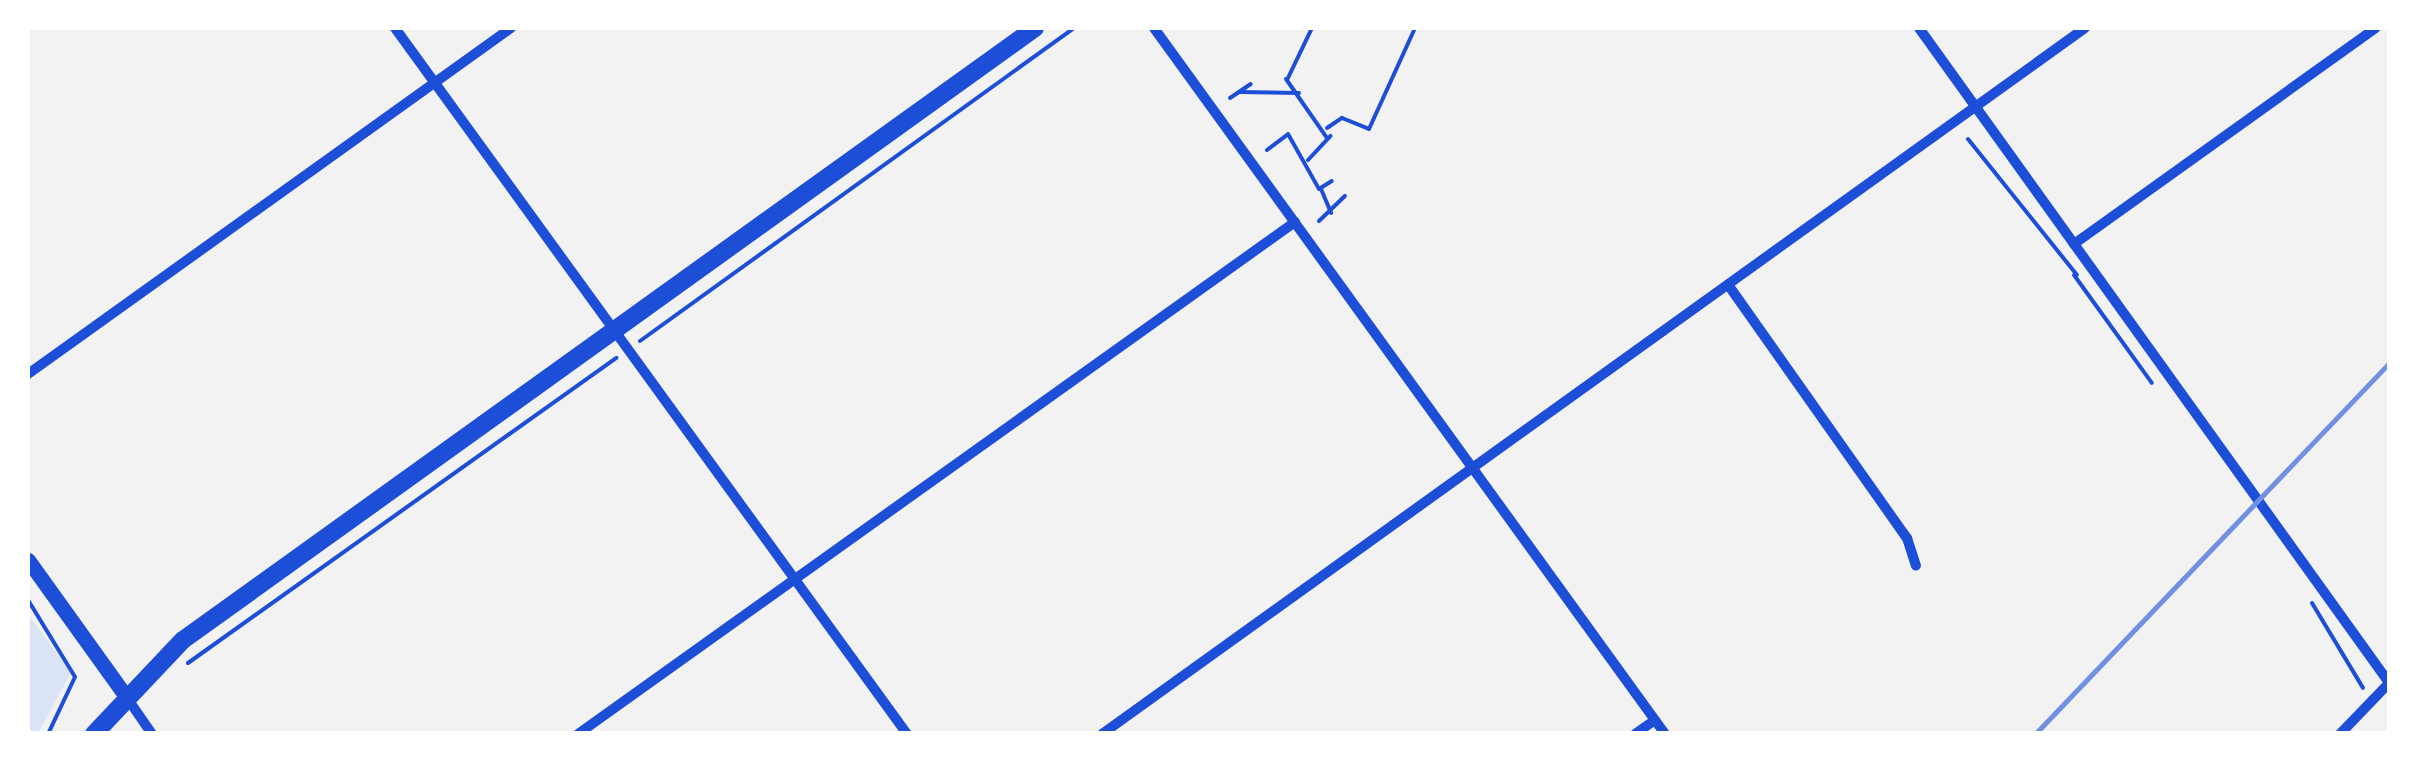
<!DOCTYPE html>
<style>
body{margin:0}
#map{position:relative;width:2417px;height:761px;overflow:hidden;background:#f2f2f2;font-family:Lato,sans-serif}
div>[style]{position:absolute}
[style*='--x']{left:calc(var(--x)*1px);top:calc(var(--y)*1px);width:calc(var(--w)*1px);rotate:calc(var(--a)*1deg)}
.green>*{inset:0;background:#dbe4f7}
.path>*{height:4px;margin:-2px;padding:0 2px;transform-origin:2px;border-radius:2px;background:#1d4ed8}
.minor>*{height:10px;margin:-5px;padding:0 5px;transform-origin:5px;border-radius:5px;background:#1d4ed8}
.tertiary>*{height:15px;margin:-7.5px;padding:0 7.5px;transform-origin:7.5px;border-radius:7.5px;background:#1d4ed8}
.primary>*{height:18px;margin:-9px;padding:0 9px;transform-origin:9px;border-radius:9px;background:#1d4ed8}
.rail>*{height:5px;margin:-2.5px;padding:0 2.5px;transform-origin:2.5px;border-radius:2.5px;background:#7290e2}
span{translate:-50% -50%;white-space:nowrap;text-align:center;line-height:1.15;-webkit-text-stroke:10px #fff;paint-order:stroke}
.frame{position:absolute;inset:0;border:30px solid #fff;pointer-events:none}
</style>
<div id="map">
<div class="green">
<div style="clip-path:polygon(28px 614px,71px 673px,38px 733px,28px 733px)"></div>
</div>
<div class="path">
<div style="--x:1286;--y:79;--w:72;--a:55.2"></div>
<div style="--x:1287;--y:80;--w:58;--a:-64.3"></div>
<div style="--x:1239;--y:92;--w:60;--a:1"></div>
<div style="--x:1230;--y:98;--w:25;--a:-34"></div>
<div style="--x:1327;--y:128;--w:18;--a:-34"></div>
<div style="--x:1342;--y:118;--w:29;--a:22"></div>
<div style="--x:1369;--y:129;--w:111;--a:-65.5"></div>
<div style="--x:1968;--y:139;--w:174;--a:51.3"></div>
<div style="--x:1267;--y:150;--w:26;--a:-37"></div>
<div style="--x:1288;--y:134;--w:63;--a:60.6"></div>
<div style="--x:1319;--y:189;--w:15;--a:-32"></div>
<div style="--x:1308;--y:160;--w:33;--a:-47"></div>
<div style="--x:1321;--y:189;--w:26;--a:67"></div>
<div style="--x:1319;--y:221;--w:36;--a:-44"></div>
<div style="--x:2074;--y:275;--w:133;--a:54.2"></div>
<div style="--x:640;--y:341;--w:535;--a:-35.8"></div>
<div style="--x:28;--y:600;--w:90;--a:58.6"></div>
<div style="--x:75;--y:677;--w:63;--a:115.3"></div>
<div style="--x:2312;--y:603;--w:99;--a:59"></div>
<div style="--x:188;--y:663;--w:526;--a:-35.47"></div>
</div>
<div class="minor">
<div style="--x:395;--y:28;--w:872;--a:54.05"></div>
<div style="--x:1154;--y:28;--w:872;--a:54.1"></div>
<div style="--x:1919;--y:28;--w:808;--a:54.32"></div>
<div style="--x:2074;--y:244;--w:371;--a:-35.6"></div>
<div style="--x:1729;--y:286;--w:309;--a:54.8"></div>
<div style="--x:1907;--y:538;--w:29;--a:72"></div>
<div style="--x:28;--y:374;--w:594;--a:-35.62"></div>
<div style="--x:125;--y:695;--w:47;--a:55.3"></div>
<div style="--x:578;--y:734;--w:881;--a:-35.53"></div>
<div style="--x:1102;--y:734;--w:1210;--a:-35.69"></div>
<div style="--x:1635;--y:734;--w:24;--a:-35"></div>
<div style="--x:2340;--y:734;--w:72;--a:-46.1"></div>
</div>
<div class="tertiary">
<div style="--x:28;--y:560;--w:166;--a:54.3"></div>
</div>
<div class="primary">
<div style="--x:94;--y:734;--w:129;--a:-46.6"></div>
<div style="--x:183;--y:640;--w:1049;--a:-35.69"></div>
</div>
<div class="rail">
<div style="--x:2035;--y:734;--w:514;--a:-46.34"></div>
</div>
<div class="frame"></div>
</div>
